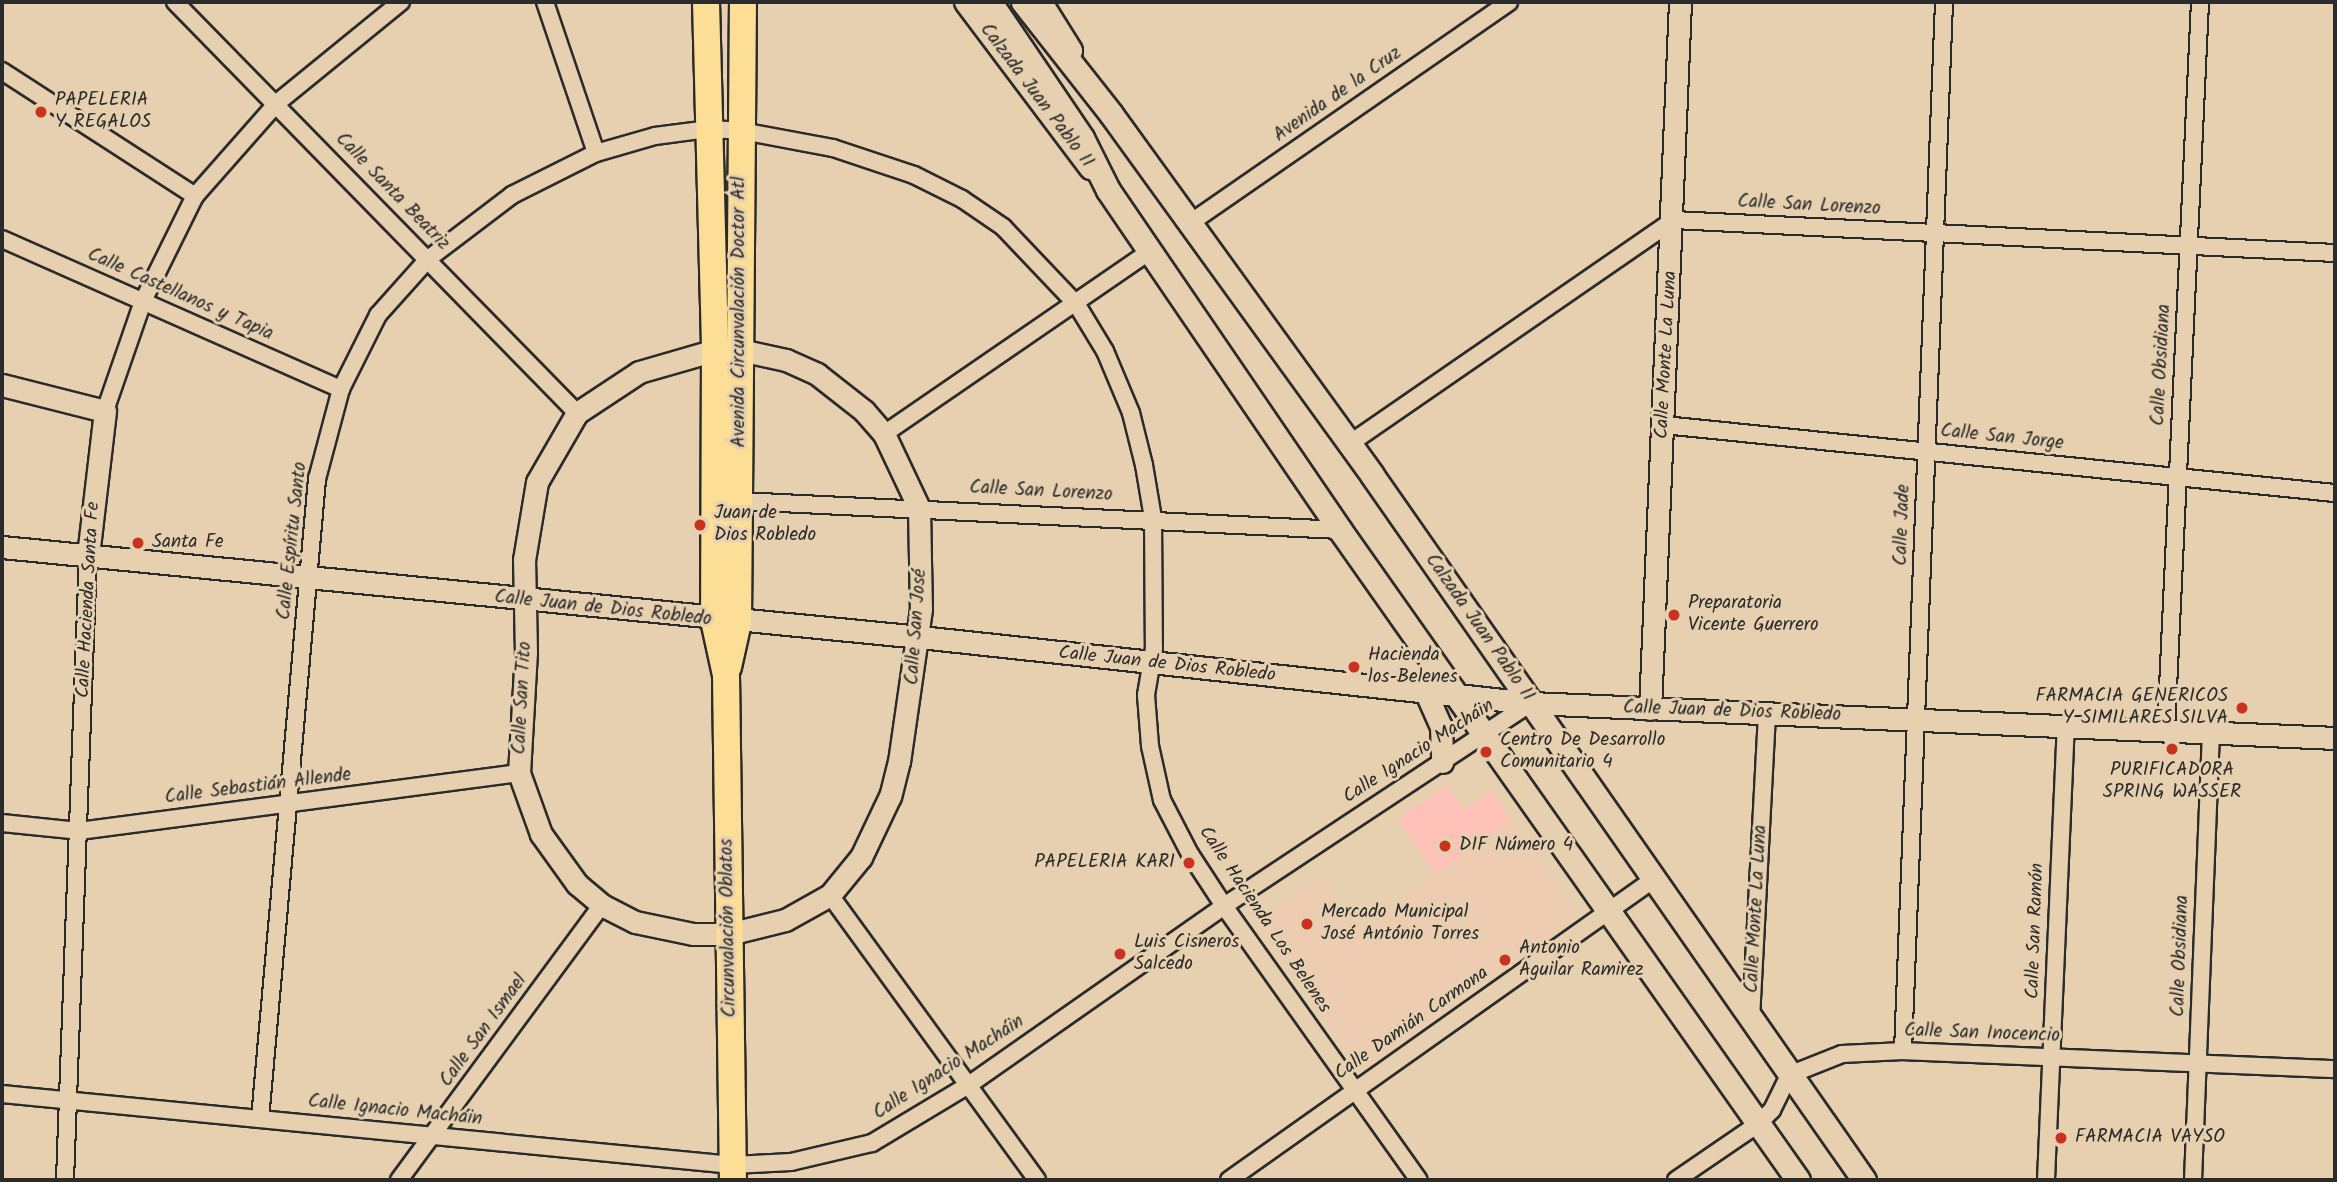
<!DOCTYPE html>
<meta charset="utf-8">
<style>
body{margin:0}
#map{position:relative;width:2337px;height:1182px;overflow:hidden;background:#e6d0af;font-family:Kalam,sans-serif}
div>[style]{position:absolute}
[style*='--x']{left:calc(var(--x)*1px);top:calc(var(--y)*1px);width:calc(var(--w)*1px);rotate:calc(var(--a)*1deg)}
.built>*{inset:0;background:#edccb1}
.building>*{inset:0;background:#fdc1b7}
.roads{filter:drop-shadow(2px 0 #2b2b2b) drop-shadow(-2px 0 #2b2b2b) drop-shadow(0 2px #2b2b2b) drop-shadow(0 -2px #2b2b2b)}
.minor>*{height:16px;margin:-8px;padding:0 8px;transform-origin:8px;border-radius:8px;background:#e6d0af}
.tertiary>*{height:21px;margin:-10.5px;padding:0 10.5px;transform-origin:10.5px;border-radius:10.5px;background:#e6d0af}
.secondary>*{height:23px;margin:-11.5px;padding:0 11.5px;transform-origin:11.5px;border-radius:11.5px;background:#e6d0af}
.primary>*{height:26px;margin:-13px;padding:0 13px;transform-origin:13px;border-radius:13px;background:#fcde96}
.dots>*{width:19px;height:19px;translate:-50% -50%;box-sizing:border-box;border:4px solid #e6d0af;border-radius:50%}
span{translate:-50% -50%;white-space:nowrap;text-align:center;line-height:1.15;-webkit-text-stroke:6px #e6d0af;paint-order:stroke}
.street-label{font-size:19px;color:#2b2b2b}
.poi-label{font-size:19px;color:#2b2b2b}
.left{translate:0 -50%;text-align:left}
.right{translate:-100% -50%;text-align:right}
.frame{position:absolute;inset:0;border:4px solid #2b2b2b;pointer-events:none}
</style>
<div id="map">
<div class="built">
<div style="clip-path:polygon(1511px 819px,1576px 916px,1367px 1067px,1356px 1065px,1256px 920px,1320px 875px,1358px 928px)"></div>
</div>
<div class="building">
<div style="clip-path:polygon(1447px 785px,1464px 810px,1491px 790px,1511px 819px,1436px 873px,1398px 819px)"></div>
</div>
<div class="roads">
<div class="minor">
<div style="--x:175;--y:2;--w:575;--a:45.63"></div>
<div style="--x:545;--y:2;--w:159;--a:71.3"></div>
<div style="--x:2;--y:71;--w:230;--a:32.9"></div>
<div style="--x:1190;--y:223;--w:388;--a:-34.7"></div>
<div style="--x:2;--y:239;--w:371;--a:23.9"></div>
<div style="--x:105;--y:411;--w:116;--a:-70.9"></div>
<div style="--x:143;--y:301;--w:117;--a:-63.7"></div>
<div style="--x:195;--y:196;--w:124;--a:-48.6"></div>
<div style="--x:277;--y:103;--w:160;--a:-39.2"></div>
<div style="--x:1664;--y:425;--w:674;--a:5.79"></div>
<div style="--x:884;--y:434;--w:323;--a:-34.5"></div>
<div style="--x:1349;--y:444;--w:395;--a:-34.6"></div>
<div style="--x:1674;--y:220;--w:662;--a:2.86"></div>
<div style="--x:739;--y:501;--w:602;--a:2.76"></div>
<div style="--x:2166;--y:731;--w:730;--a:-87.33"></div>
<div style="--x:2;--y:823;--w:77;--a:5.9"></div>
<div style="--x:79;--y:831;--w:444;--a:-7.5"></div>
<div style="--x:830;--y:895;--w:352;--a:54"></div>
<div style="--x:1751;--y:1019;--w:305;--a:-87"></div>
<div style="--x:1903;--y:1051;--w:1050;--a:-87.76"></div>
<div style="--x:2;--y:1094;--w:734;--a:5.55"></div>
<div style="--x:733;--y:1165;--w:58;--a:-3"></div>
<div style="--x:791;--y:1162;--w:83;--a:-13.2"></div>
<div style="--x:872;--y:1143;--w:114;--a:-31"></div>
<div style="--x:970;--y:1084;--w:310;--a:-35"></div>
<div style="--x:1224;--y:906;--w:368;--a:-33.5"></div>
<div style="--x:260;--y:1119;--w:643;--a:-84.91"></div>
<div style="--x:317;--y:479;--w:93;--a:-75.1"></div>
<div style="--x:341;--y:389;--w:83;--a:-63.4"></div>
<div style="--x:378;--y:315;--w:75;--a:-48.2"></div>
<div style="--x:428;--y:259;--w:106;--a:-37.3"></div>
<div style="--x:512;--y:195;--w:94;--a:-26.6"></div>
<div style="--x:596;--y:153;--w:61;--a:-16.1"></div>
<div style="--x:655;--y:136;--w:53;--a:-7.5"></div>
<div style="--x:708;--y:129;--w:34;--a:3"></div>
<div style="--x:742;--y:131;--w:93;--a:10.6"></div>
<div style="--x:833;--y:148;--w:85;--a:18.4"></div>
<div style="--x:914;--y:175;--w:54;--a:26.6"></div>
<div style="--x:962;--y:199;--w:50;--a:34.3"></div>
<div style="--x:1003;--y:227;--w:108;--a:46.5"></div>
<div style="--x:1077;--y:305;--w:54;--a:58.7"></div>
<div style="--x:1105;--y:351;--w:67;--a:67.2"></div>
<div style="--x:1131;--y:413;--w:54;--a:76"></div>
<div style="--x:1144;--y:465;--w:54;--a:80.4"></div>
<div style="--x:1153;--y:518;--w:130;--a:89.6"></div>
<div style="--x:1154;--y:648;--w:48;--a:99.7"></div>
<div style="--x:1146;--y:695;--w:51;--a:85.5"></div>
<div style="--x:1150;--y:746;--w:55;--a:77.5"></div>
<div style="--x:1162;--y:800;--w:61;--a:62.6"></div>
<div style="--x:1190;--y:854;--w:62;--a:56.8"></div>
<div style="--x:1224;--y:906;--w:336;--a:54.6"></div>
<div style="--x:65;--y:1180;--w:625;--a:-87.89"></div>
<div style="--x:399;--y:1180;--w:342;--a:-53.6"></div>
<div style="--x:1229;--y:1180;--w:521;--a:-35.31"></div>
<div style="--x:1676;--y:1180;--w:99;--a:-34.3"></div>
<div style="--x:1758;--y:1124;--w:20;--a:-45"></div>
<div style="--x:1772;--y:1110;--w:39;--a:-64"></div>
<div style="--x:1789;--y:1075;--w:57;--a:-21.6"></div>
<div style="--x:1842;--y:1054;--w:61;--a:-2.8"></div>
<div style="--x:1903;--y:1051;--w:432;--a:2.4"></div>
<div style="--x:2046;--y:1180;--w:454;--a:-87.5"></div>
<div style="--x:2193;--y:1180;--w:447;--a:-87.7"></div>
</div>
<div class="tertiary">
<div style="--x:965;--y:2;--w:208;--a:53"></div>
<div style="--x:1041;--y:2;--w:57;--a:58"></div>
<div style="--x:715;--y:350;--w:25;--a:0"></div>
<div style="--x:740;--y:350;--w:47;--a:12.3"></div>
<div style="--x:786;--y:360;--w:34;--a:24"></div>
<div style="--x:817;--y:374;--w:60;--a:38.2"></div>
<div style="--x:864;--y:411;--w:30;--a:49"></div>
<div style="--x:884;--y:434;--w:82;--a:64.7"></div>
<div style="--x:919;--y:508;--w:101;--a:88.9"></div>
<div style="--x:921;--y:609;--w:154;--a:98.2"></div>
<div style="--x:899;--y:761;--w:36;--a:104"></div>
<div style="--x:890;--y:796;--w:68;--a:115.4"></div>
<div style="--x:861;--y:857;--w:49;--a:129.2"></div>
<div style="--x:830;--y:895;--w:51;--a:150.9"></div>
<div style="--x:785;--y:920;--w:58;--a:166"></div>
<div style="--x:729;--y:934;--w:36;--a:180"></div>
<div style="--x:693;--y:934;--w:59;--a:-168.3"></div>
<div style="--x:635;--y:922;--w:37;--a:-153"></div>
<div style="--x:602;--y:905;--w:33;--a:-140"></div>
<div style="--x:577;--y:884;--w:62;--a:-125.8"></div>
<div style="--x:541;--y:834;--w:65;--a:-109.8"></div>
<div style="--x:519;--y:773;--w:120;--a:-86.7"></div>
<div style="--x:526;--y:653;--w:93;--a:-91.2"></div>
<div style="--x:524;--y:560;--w:79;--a:-80.5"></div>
<div style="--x:537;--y:482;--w:80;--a:-59.9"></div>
<div style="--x:577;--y:413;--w:74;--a:-33.5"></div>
<div style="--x:639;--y:372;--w:79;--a:-16.1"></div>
<div style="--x:2;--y:385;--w:106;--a:14.2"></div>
<div style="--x:105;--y:411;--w:145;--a:96.7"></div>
<div style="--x:2;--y:547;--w:922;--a:5.6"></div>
<div style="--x:920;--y:637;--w:615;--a:6.17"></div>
<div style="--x:1531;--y:703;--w:805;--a:2.49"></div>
<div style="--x:1426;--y:693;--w:36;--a:66"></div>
<div style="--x:1441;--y:726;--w:36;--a:88"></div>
<div style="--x:1650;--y:709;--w:708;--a:-87.57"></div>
</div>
<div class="secondary">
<div style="--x:990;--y:2;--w:164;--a:55.9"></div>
<div style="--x:1082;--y:138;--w:58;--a:63.4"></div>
<div style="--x:1108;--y:190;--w:412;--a:55.7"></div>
<div style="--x:1340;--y:530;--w:795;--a:54.83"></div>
<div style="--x:1023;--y:2;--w:142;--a:51.8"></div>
<div style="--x:1111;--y:114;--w:445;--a:54.1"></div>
<div style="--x:1372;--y:475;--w:860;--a:55.09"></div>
</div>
<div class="primary">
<div style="--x:706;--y:2;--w:348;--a:88.5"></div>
<div style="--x:715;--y:350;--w:270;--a:90.2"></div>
<div style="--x:714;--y:620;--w:56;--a:77.7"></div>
<div style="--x:726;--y:675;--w:505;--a:89.21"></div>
<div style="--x:728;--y:667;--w:46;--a:-77.5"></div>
<div style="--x:738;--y:622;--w:620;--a:-89.54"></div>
</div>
</div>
<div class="dots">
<div style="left:41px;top:112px;background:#c8321e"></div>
<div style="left:700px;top:525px;background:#c8321e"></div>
<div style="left:138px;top:543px;background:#c8321e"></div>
<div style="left:1674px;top:615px;background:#c8321e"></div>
<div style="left:1354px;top:667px;background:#c8321e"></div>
<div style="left:2242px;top:708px;background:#c8321e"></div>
<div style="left:2172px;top:749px;background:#c8321e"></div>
<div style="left:1486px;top:752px;background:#c8321e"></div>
<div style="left:1445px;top:846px;background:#c8321e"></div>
<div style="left:1189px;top:863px;background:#c8321e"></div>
<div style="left:1307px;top:924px;background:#c8321e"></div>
<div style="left:1120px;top:954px;background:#c8321e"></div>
<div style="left:1505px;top:960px;background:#c8321e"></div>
<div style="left:2061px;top:1138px;background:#c8321e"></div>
</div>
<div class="street-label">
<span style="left:1338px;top:95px;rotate:-35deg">Avenida de la Cruz</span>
<span style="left:1036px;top:96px;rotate:53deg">Calzada Juan Pablo II</span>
<span style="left:392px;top:192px;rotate:46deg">Calle Santa Beatriz</span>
<span style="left:1809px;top:206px;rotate:3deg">Calle San Lorenzo</span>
<span style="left:180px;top:295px;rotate:24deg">Calle Castellanos y Tapia</span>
<span style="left:740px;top:312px;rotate:-90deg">Avenida Circunvalación Doctor Atl</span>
<span style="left:1667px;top:355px;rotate:-87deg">Calle Monte La Luna</span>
<span style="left:2162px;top:365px;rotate:-87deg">Calle Obsidiana</span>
<span style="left:2002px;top:438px;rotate:6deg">Calle San Jorge</span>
<span style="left:1041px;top:492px;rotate:3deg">Calle San Lorenzo</span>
<span style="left:1903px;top:525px;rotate:-88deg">Calle Jade</span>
<span style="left:293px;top:541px;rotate:-84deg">Calle Espíritu Santo</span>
<span style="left:89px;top:600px;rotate:-87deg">Calle Hacienda Santa Fe</span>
<span style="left:603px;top:609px;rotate:6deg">Calle Juan de Dios Robledo</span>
<span style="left:917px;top:627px;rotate:-86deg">Calle San José</span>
<span style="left:1479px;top:628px;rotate:55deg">Calzada Juan Pablo II</span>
<span style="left:1167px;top:665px;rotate:6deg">Calle Juan de Dios Robledo</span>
<span style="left:523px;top:698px;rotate:-87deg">Calle San Tito</span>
<span style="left:1732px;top:712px;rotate:2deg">Calle Juan de Dios Robledo</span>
<span style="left:1419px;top:752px;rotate:-33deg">Calle Ignacio Macháin</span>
<span style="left:258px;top:787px;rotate:-7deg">Calle Sebastián Allende</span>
<span style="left:1757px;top:909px;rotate:-87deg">Calle Monte La Luna</span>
<span style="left:1264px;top:920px;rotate:56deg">Calle Hacienda Los Belenes</span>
<span style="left:729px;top:928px;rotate:-91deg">Circunvalación Oblatos</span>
<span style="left:2036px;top:931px;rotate:-88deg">Calle San Ramón</span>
<span style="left:2181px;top:956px;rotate:-88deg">Calle Obsidiana</span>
<span style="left:1412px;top:1024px;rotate:-35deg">Calle Damián Carmona</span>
<span style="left:484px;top:1031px;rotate:-54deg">Calle San Ismael</span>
<span style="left:1982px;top:1034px;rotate:2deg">Calle San Inocencio</span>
<span style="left:949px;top:1068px;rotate:-33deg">Calle Ignacio Macháin</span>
<span style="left:395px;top:1111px;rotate:6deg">Calle Ignacio Macháin</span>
</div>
<div class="poi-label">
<span class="left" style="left:55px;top:112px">PAPELERIA<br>Y REGALOS</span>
<span class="left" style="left:714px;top:525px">Juan de<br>Dios Robledo</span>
<span class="left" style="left:152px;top:543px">Santa Fe</span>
<span class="left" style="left:1688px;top:615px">Preparatoria<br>Vicente Guerrero</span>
<span class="left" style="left:1368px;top:667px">Hacienda<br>los Belenes</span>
<span class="right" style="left:2228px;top:708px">FARMACIA GENERICOS<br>Y SIMILARES SILVA</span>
<span class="left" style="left:1500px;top:752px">Centro De Desarrollo<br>Comunitario 4</span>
<span style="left:2172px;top:782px">PURIFICADORA<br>SPRING WASSER</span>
<span class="left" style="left:1459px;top:846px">DIF Número 4</span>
<span class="right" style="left:1175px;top:863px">PAPELERIA KARI</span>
<span class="left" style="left:1321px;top:924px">Mercado Municipal<br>José António Torres</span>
<span class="left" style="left:1134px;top:954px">Luis Cisneros<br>Salcedo</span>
<span class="left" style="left:1519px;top:960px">Antonio<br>Aguilar Ramirez</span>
<span class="left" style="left:2075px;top:1138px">FARMACIA VAYSO</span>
</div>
<div class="frame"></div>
</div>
